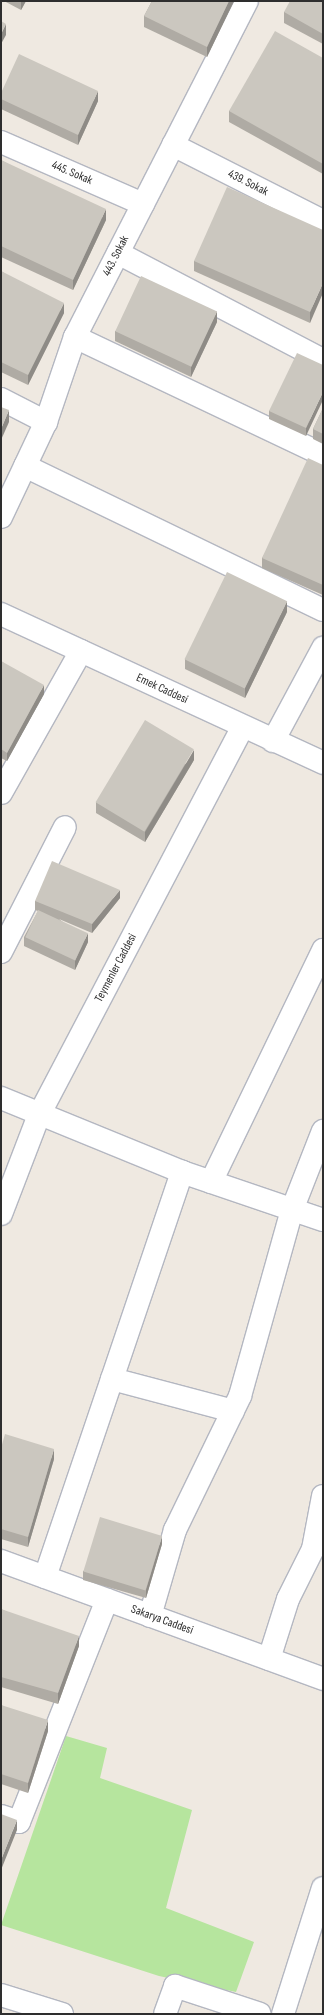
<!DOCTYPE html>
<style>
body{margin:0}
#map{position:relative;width:324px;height:2015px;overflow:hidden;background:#efe9e1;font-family:"Sofia Sans Condensed",sans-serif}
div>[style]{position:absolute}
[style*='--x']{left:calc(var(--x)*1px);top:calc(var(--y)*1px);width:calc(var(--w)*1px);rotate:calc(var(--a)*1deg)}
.green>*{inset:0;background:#b6e59e}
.roads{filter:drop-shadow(1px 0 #b4b7c1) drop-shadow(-1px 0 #b4b7c1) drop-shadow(0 1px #b4b7c1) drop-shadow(0 -1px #b4b7c1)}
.street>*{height:22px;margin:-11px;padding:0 11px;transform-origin:11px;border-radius:11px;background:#fff}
.secondary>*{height:22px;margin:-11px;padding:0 11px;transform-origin:11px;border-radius:11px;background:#fff}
.wall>*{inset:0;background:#afaba4}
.shaded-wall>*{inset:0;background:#8e8b86}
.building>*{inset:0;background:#cbc7bf;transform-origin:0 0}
span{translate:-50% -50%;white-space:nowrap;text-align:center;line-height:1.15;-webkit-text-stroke:4px #fff;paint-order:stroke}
.street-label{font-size:12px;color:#2e2e2e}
.frame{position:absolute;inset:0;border:2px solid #2e2e2e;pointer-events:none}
</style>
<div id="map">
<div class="green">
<div style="clip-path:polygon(66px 1736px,107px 1748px,100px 1778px,192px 1810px,166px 1908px,254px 1942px,236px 1992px,159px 1976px,1px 1925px)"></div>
</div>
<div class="roads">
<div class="street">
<div style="--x:1;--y:142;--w:155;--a:23.6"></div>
<div style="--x:173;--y:145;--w:168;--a:26.9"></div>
<div style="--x:118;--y:253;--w:231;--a:27.6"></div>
<div style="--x:75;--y:337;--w:275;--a:25.4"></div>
<div style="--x:1;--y:399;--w:51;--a:27.1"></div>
<div style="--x:25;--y:466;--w:331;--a:25.8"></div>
<div style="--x:1;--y:517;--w:105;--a:-64.7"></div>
<div style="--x:46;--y:422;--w:90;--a:-71.2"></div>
<div style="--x:75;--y:337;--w:377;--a:-62.9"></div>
<div style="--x:273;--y:741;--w:106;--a:-61.7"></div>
<div style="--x:1;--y:793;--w:163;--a:-60.6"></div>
<div style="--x:1;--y:952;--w:140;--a:-62.9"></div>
<div style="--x:1;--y:1098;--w:196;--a:22.2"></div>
<div style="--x:182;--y:1172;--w:149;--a:18.8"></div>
<div style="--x:211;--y:1182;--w:258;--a:-64.2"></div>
<div style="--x:112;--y:1379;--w:125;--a:14.8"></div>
<div style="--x:45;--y:1577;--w:428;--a:-71.3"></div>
<div style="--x:150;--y:1616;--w:90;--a:-73.8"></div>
<div style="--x:175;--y:1530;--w:149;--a:-64.1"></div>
<div style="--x:240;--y:1396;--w:193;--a:-74.4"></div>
<div style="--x:292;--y:1210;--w:85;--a:-68.6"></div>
<div style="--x:269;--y:1659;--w:63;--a:-72.4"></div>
<div style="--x:288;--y:1599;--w:56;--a:-63.4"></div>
<div style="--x:313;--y:1549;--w:54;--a:-79.3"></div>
<div style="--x:1;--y:1816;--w:19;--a:18"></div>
<div style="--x:19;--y:1822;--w:239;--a:-68.4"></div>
<div style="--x:1;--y:1995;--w:64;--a:17.3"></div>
<div style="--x:165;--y:2014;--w:30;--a:-70"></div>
<div style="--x:175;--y:1986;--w:89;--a:18.2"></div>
<div style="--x:283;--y:2014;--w:132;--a:-72.4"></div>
</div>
<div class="secondary">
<div style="--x:1;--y:614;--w:355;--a:24.8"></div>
<div style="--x:1;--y:1214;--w:106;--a:-69"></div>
<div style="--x:39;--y:1115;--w:438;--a:-62.3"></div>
<div style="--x:1;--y:1561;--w:343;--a:20.1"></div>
</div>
</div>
<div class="wall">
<div style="clip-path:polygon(4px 1px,26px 1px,21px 10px)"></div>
<div style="clip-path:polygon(152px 1px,234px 1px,207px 57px,144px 27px,144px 16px)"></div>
<div style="clip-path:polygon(323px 1px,323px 44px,284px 23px,284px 12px)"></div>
<div style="clip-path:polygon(323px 58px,323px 174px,229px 122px,229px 111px)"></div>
<div style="clip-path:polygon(1px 93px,98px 101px,78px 145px,1px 109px)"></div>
<div style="clip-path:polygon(1px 160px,106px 220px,73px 290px,1px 257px)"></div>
<div style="clip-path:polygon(323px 230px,310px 323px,194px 271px,194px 261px)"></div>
<div style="clip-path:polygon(1px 271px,64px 313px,28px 385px,1px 372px)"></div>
<div style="clip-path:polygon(217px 322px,191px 377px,115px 341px,115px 331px)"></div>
<div style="clip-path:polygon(323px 365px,306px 436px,269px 419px,269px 411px)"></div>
<div style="clip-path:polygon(323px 408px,323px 444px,313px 439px,313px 429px)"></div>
<div style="clip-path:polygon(323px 465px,323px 595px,262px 568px,262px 558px)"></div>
<div style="clip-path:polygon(287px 612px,245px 698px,185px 669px,185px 659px)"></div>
<div style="clip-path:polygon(1px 661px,44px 694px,7px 761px,1px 758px)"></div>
<div style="clip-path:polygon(194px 760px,145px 842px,96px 813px,96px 802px)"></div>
<div style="clip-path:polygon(120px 898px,92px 933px,59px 919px,88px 942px,75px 970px,24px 946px,24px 937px,38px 911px,35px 910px,35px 901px)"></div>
<div style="clip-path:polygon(1px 1448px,54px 1459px,28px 1547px,1px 1539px)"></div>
<div style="clip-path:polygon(162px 1544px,146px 1598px,83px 1580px,83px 1571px)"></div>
<div style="clip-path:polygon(1px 1609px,79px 1646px,58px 1704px,1px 1687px)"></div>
<div style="clip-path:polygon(1px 1705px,48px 1731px,28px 1793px,1px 1784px)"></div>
</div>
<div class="shaded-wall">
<div style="clip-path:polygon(21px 1px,26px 1px,21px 10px)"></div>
<div style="clip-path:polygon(229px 1px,234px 1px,207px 57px,207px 47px)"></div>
<div style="clip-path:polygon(6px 24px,6px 35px,1px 44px,1px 34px)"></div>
<div style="clip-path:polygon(98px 91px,98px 101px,78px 145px,78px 135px)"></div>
<div style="clip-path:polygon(106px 209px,106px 220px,73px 290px,73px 280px)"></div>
<div style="clip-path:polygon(323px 283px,323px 293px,310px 323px,310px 312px)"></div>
<div style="clip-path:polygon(64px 303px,64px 313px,28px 385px,28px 375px)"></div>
<div style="clip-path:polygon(217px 311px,217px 322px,191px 377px,191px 366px)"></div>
<div style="clip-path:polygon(323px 392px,323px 400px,306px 436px,306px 428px)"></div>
<div style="clip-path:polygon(9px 410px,9px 422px,1px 440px,1px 429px)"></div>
<div style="clip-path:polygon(287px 601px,287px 612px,245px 698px,245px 688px)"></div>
<div style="clip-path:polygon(44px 685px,44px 694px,7px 761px,7px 753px)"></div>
<div style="clip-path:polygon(194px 750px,194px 760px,145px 842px,145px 832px)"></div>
<div style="clip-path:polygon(120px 890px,120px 898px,92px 933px,92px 924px)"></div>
<div style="clip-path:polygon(88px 933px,88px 942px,75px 970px,75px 961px)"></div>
<div style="clip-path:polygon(54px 1449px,54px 1459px,28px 1547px,28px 1537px)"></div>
<div style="clip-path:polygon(162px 1536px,162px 1544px,146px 1598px,146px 1590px)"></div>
<div style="clip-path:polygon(79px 1636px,79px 1646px,58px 1704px,58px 1693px)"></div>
<div style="clip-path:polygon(48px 1720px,48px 1731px,28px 1793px,28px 1783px)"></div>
<div style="clip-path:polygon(17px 1820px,17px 1830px,1px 1870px,1px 1860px)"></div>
</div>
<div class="building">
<div style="clip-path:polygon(152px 1px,229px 1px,207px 47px,144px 16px)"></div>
<div style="clip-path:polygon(290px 1px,323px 1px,323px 34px,284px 12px)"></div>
<div style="clip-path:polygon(1px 21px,6px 24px,1px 34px)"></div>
<div style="clip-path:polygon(275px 31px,323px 58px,323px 164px,229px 111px)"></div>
<div style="clip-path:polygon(19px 54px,98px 91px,78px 135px,1px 99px,1px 93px)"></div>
<div style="clip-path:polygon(1px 160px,106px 209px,73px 280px,1px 246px)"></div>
<div style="clip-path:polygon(227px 187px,323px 230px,323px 283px,310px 312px,194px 261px)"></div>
<div style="clip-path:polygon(1px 271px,64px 303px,28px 375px,1px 362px)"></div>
<div style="left:141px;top:276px;width:84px;height:61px;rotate:25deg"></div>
<div style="clip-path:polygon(297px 353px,323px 365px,323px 392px,306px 428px,269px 411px)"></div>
<div style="clip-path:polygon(1px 407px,9px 410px,1px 429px)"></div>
<div style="clip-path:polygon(323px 408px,323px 434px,313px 429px)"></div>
<div style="clip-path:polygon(308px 458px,323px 465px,323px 585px,262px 558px)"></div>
<div style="left:227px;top:572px;width:67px;height:97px;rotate:26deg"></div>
<div style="clip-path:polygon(1px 661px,44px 685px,7px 753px,1px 749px)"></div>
<div style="left:145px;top:720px;width:57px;height:96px;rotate:31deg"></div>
<div style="clip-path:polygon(52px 861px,120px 890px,92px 924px,35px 901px)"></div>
<div style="left:38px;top:910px;width:55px;height:30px;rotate:25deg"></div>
<div style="clip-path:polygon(5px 1434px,54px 1449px,28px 1537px,1px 1529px,1px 1448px)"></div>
<div style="left:100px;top:1517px;width:65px;height:57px;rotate:17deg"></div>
<div style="clip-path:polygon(1px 1609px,79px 1636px,58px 1693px,1px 1677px)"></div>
<div style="clip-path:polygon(1px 1705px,48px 1720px,28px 1783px,1px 1774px)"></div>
<div style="clip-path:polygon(1px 1814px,17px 1820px,1px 1860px)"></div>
</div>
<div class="street-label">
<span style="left:72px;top:173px;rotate:23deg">445. Sokak</span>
<span style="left:248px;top:183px;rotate:27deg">439. Sokak</span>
<span style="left:116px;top:256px;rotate:-63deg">443. Sokak</span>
<span style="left:162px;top:689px;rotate:25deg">Emek Caddesi</span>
<span style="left:116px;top:968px;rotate:-62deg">Teymenler Caddesi</span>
<span style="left:162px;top:1620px;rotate:20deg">Sakarya Caddesi</span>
</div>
<div class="frame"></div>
</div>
